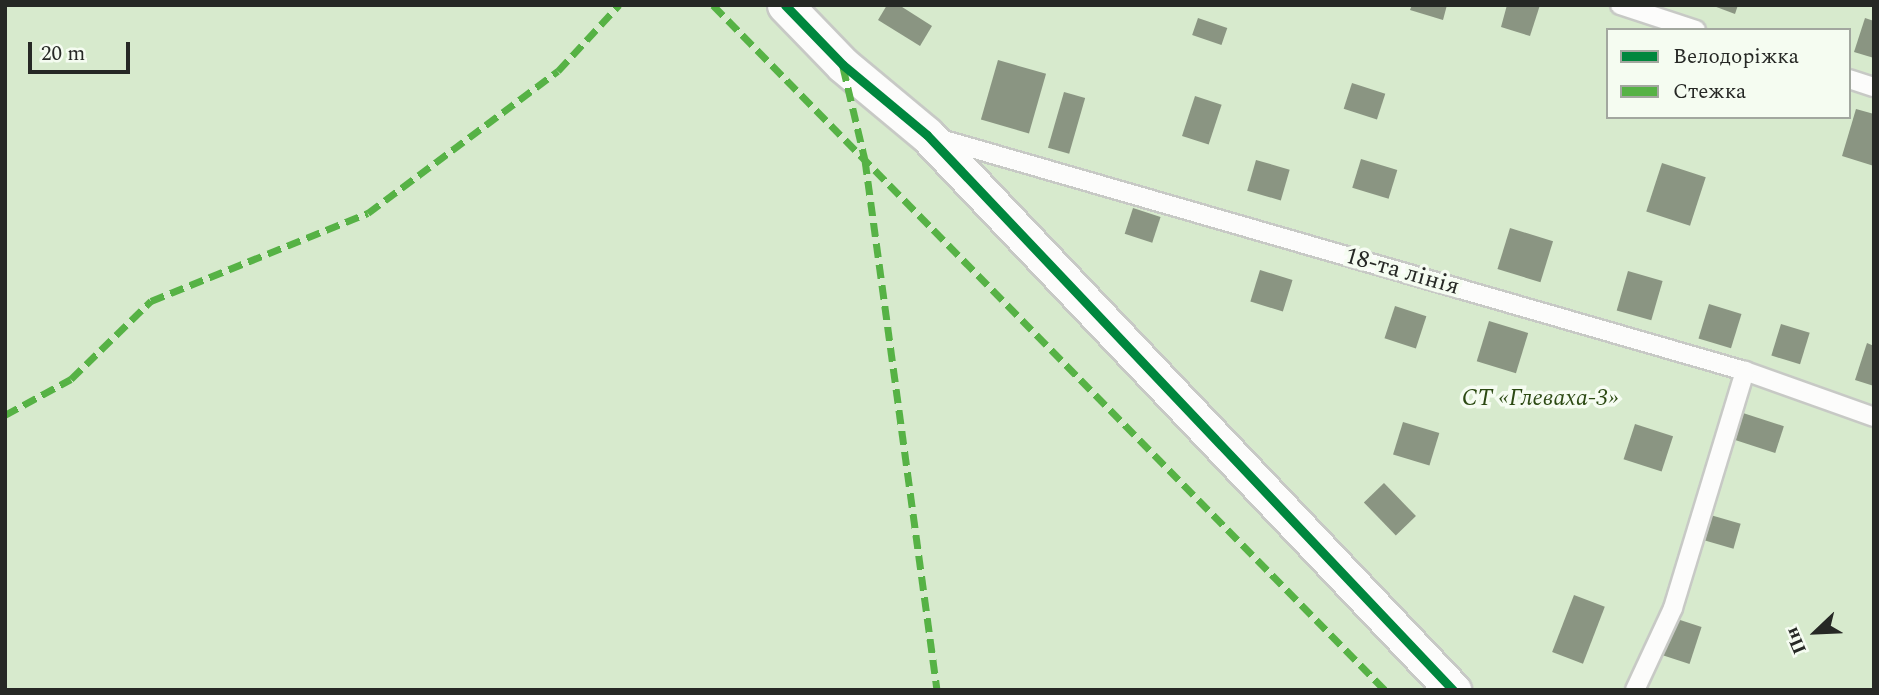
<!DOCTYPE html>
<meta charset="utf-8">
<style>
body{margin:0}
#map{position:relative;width:1879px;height:695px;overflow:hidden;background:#e9ece7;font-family:Spectral,serif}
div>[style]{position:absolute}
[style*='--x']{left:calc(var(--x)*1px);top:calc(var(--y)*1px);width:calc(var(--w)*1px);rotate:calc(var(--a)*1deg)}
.green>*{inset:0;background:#d7eacd}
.building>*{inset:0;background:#8a9582;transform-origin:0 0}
.roads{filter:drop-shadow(2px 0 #c7c9c5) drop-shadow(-2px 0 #c7c9c5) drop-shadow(0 2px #c7c9c5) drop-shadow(0 -2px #c7c9c5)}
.service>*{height:18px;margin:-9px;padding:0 9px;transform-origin:9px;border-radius:9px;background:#fcfcfb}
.minor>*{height:35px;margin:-17.5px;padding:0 17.5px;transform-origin:17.5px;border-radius:17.5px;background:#fcfcfb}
.quiet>*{height:7px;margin-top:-3.5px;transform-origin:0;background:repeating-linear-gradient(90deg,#56b245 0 14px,transparent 0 21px)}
.cycleway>*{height:9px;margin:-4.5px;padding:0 4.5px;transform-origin:4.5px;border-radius:4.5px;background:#00873e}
span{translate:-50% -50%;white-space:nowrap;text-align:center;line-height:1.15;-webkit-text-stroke:7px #f5fcf1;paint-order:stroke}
.street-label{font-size:24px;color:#262825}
.park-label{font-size:24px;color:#2b4912;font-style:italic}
.frame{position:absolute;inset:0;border:7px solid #262825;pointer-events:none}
.legend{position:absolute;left:1606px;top:28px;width:245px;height:91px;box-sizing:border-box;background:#f5fcf1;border:2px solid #a2a79f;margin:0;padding:9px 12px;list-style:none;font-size:21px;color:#262825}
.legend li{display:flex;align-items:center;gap:14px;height:35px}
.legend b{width:35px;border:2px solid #a2a79f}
.north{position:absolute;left:1781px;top:597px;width:70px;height:70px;-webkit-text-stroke:5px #f5fcf1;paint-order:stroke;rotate:247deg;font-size:19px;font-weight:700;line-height:28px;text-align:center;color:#262825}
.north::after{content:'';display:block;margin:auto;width:24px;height:32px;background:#262825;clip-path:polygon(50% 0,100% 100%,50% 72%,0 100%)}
.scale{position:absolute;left:28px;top:42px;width:102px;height:32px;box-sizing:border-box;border:4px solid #262825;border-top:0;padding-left:9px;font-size:21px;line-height:24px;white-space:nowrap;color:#262825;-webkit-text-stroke:5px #f5fcf1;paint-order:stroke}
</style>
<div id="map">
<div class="green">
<div style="clip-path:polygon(evenodd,5px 5px,1874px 5px,1874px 690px,5px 690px,5px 5px,1608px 30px,1849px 30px,1849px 117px,1608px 117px,1608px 30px)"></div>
</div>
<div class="building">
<div style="clip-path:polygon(887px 5px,899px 5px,932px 26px,920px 46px,878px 20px)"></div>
<div style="clip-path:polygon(1412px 5px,1447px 5px,1443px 20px,1410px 10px)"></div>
<div style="clip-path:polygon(1507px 5px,1540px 5px,1530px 36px,1501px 27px)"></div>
<div style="clip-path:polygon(1711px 5px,1738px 5px,1735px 14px)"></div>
<div style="left:1198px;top:18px;width:31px;height:18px;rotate:19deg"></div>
<div style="clip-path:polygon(1865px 18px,1874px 21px,1874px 58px,1854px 52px)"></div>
<div style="left:998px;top:60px;width:50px;height:62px;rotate:16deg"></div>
<div style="left:1352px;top:83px;width:35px;height:27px;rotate:18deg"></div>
<div style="left:1064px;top:92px;width:22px;height:58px;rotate:16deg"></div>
<div style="left:1195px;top:96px;width:28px;height:42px;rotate:18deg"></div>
<div style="clip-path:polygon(1856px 109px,1874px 114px,1874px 166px,1842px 156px)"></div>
<div style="left:1361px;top:159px;width:38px;height:30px;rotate:17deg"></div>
<div style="left:1256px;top:160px;width:35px;height:32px;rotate:16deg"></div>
<div style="left:1662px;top:163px;width:46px;height:51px;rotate:18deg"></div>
<div style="left:1133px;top:208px;width:29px;height:27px;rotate:18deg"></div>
<div style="left:1510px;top:228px;width:45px;height:43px;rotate:17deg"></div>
<div style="left:1260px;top:270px;width:34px;height:33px;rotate:17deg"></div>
<div style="left:1628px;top:271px;width:36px;height:41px;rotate:16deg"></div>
<div style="left:1709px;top:304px;width:34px;height:36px;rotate:17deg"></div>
<div style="left:1395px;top:306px;width:33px;height:34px;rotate:18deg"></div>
<div style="left:1489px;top:321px;width:41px;height:42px;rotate:17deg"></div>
<div style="left:1781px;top:324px;width:30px;height:33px;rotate:17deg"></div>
<div style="clip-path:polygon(1867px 343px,1874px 346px,1874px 386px,1855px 380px)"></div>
<div style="left:1743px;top:413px;width:43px;height:28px;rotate:18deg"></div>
<div style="left:1403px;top:422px;width:38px;height:34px;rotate:17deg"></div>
<div style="left:1635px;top:424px;width:40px;height:37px;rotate:18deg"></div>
<div style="left:1384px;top:483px;width:46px;height:28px;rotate:46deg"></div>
<div style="left:1707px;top:514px;width:35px;height:26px;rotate:16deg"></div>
<div style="left:1574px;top:595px;width:33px;height:61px;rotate:21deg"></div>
<div style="left:1674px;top:618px;width:29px;height:39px;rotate:18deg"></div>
</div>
<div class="roads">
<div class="service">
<div style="--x:1620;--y:5;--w:80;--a:18.2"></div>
<div style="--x:1849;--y:79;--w:26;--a:18"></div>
<div style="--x:937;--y:138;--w:841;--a:16.09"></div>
<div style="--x:1745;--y:371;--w:137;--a:19.6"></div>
<div style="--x:1635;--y:690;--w:90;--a:-65.1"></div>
<div style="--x:1673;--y:608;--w:248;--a:-73.1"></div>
</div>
<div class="minor">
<div style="--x:785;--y:5;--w:83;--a:46"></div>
<div style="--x:843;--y:65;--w:109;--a:39.8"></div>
<div style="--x:927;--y:135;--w:765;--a:46.54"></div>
</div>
</div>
<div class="quiet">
<div style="--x:713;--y:5;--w:960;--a:45.55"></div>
<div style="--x:843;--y:67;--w:96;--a:76.7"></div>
<div style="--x:865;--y:160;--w:535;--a:82.26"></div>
<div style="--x:5;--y:415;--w:75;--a:-28.6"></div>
<div style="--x:71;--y:379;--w:112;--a:-44.3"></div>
<div style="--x:151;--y:301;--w:234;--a:-22.1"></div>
<div style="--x:368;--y:213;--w:237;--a:-36.8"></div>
<div style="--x:558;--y:71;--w:90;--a:-47.3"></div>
</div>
<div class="cycleway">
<div style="--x:785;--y:5;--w:83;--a:46"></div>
<div style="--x:843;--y:65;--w:109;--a:39.8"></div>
<div style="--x:927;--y:135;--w:765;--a:46.54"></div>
</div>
<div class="street-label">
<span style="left:1402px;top:272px;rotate:16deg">18-та лінія</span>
</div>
<div class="park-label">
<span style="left:1540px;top:399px">СТ «Глеваха-3»</span>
</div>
<div class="frame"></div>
<ul class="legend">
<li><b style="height:9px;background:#00873e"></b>Велодоріжка</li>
<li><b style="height:9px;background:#56b245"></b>Стежка</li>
</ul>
<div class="north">Пн</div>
<div class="scale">20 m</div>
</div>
